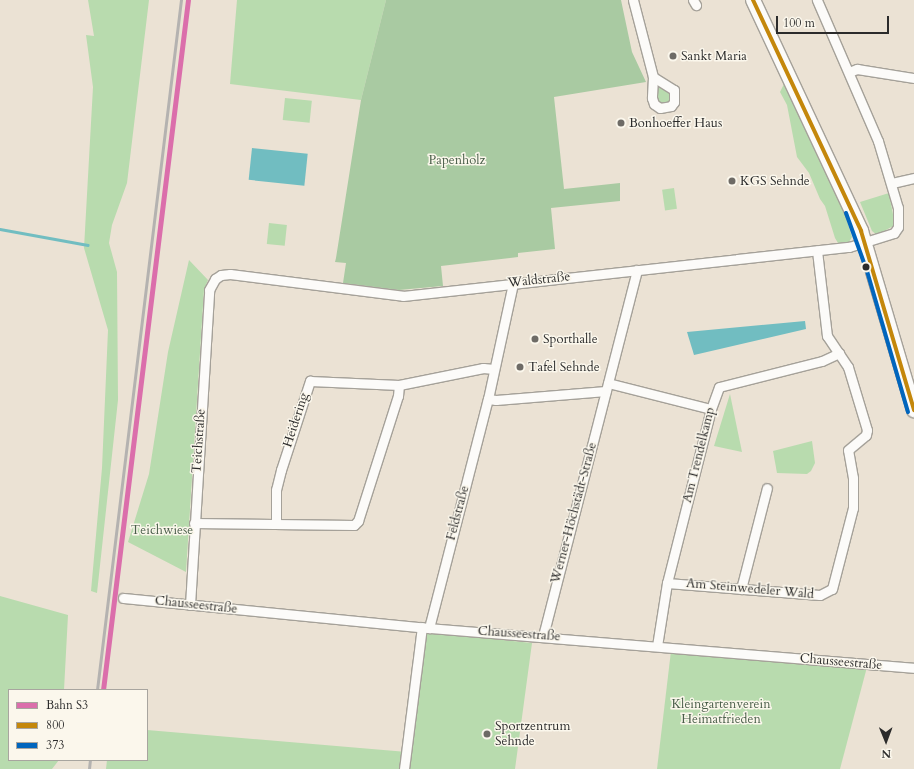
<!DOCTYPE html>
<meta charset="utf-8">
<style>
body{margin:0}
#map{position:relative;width:914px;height:769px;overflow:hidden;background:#ebe2d4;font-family:Cardo,serif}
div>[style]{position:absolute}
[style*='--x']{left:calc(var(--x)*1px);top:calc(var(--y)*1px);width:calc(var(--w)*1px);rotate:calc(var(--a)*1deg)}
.green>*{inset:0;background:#b8dbae;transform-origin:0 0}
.forest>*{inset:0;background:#a9caa2}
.water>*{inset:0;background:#71bdc1;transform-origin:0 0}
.stream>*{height:2.5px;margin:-1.25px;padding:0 1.25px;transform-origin:1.25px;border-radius:1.25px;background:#71bdc1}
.roads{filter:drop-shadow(1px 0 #a5a199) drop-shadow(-1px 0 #a5a199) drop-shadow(0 1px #a5a199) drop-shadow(0 -1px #a5a199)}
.street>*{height:9px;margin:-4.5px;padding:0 4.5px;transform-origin:4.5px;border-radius:4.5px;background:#fcfbf9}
.primary>*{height:14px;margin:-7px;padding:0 7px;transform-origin:7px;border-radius:7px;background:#fcfbf9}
.rail>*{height:2.5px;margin:-1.25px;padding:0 1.25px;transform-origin:1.25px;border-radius:1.25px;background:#b4b2b0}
.bus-1>*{height:4px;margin:-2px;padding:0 2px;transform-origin:2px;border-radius:2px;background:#c4870b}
.bus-2>*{height:4px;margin:-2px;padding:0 2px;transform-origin:2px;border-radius:2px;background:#0065bd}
.rail-1>*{height:5px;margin:-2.5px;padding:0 2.5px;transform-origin:2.5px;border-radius:2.5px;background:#db6eab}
.dots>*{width:11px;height:11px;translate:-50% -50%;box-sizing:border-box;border:2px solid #fbf7ec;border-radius:50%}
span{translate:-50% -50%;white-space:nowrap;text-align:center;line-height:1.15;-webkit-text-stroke:3px #fbf7ec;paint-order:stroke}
.poi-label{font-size:13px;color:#2b2b2b}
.left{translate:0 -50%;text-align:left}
.park-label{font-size:13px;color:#495e49}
.street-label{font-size:13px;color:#2b2b2b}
.legend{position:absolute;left:8px;top:689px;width:140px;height:72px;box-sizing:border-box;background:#fbf7ec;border:1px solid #a8a59f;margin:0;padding:5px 7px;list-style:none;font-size:12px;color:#2b2b2b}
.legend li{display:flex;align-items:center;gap:8px;height:20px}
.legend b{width:20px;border:1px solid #a8a59f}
.north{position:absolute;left:866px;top:721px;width:40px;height:40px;-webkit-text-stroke:3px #fbf7ec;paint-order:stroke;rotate:179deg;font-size:11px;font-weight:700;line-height:16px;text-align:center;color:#2b2b2b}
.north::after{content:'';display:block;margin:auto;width:14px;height:18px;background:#2b2b2b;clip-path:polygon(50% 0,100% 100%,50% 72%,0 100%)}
.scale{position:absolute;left:776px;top:16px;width:113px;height:18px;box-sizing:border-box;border:2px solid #2b2b2b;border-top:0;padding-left:5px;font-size:12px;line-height:14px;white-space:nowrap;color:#2b2b2b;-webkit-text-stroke:3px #fbf7ec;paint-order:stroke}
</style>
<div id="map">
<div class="green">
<div style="clip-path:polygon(88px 0,149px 0,127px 183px,112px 225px,109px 243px,117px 272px,118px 400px,97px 593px,91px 591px,102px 468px,108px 330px,84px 248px,93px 87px,86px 35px,94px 36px)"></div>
<div style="clip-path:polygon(237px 0,386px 0,361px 100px,230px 84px)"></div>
<div style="clip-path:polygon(658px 84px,673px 95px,668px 105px,657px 103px,655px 93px)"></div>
<div style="clip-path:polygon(784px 84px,842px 205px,852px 237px,849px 242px,838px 243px,835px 238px,825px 206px,820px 199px,809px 173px,797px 157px,787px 105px,780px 92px)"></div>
<div style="left:285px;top:98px;width:27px;height:22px;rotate:6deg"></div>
<div style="left:674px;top:188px;width:21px;height:12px;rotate:82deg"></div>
<div style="clip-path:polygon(889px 193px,895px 225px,877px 235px,872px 231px,860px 202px)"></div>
<div style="left:269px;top:223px;width:18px;height:21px;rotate:6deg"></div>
<div style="clip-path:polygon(189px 260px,208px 280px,204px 290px,186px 572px,128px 542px,149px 474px,168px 352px)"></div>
<div style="clip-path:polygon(730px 394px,742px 452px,714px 446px)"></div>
<div style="clip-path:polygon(812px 441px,815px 463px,811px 471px,807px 474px,777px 473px,773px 451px)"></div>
<div style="clip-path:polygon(0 596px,68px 615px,64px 690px,9px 690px,9px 760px,59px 760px,52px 769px,0 769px)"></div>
<div style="clip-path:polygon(427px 632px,532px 643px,515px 769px,106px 769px,107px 760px,147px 760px,147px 730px,407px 752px)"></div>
<div style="clip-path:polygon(671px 651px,867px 667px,840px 769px,657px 769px)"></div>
</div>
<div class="forest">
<div style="clip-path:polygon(386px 0,621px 0,632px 52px,646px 82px,554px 97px,564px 189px,620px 183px,620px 201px,551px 208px,555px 249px,518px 253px,518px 257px,441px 266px,443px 286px,399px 290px,343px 283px,346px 263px,335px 262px,336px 258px,361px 100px)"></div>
</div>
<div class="water">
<div style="left:252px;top:148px;width:56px;height:32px;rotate:6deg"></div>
<div style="clip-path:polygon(805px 321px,806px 329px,694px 355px,687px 332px)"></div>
</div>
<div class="stream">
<div style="--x:0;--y:229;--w:89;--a:10.3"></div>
</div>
<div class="roads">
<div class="street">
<div style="--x:633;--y:0;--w:80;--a:75.4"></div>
<div style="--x:653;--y:77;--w:21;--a:93"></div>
<div style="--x:652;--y:98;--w:6;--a:72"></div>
<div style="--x:654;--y:104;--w:7;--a:34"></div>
<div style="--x:660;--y:108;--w:11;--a:-10"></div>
<div style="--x:671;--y:106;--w:5;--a:-53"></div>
<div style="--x:674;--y:102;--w:12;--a:-90"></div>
<div style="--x:674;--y:90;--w:25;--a:-148"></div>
<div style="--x:693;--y:0;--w:6;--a:59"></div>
<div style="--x:849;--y:72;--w:9;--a:-21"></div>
<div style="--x:857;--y:69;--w:58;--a:9"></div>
<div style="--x:892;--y:183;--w:23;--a:-13"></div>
<div style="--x:608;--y:383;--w:106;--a:14.2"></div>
<div style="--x:488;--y:399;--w:8;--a:7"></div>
<div style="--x:496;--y:400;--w:110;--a:-4.7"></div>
<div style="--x:194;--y:523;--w:160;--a:0.7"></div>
<div style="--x:354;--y:525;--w:6;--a:-45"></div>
<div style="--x:358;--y:521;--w:131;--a:-72.3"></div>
<div style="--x:398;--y:396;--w:11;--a:-85"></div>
<div style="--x:276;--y:524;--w:34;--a:-90"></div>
<div style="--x:276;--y:490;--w:21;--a:-76"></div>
<div style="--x:281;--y:470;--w:94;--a:-72"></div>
<div style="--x:310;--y:381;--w:89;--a:2.6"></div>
<div style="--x:399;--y:385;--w:86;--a:-11.4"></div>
<div style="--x:483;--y:368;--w:11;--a:5"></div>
<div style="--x:667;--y:583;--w:153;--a:4.5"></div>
<div style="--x:820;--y:595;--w:13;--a:-27"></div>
<div style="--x:832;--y:589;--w:84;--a:-75.5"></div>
<div style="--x:853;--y:508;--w:30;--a:-90"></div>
<div style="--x:853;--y:478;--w:28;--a:-100"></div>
<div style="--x:848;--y:450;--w:23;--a:-40"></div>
<div style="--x:866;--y:435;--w:5;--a:-79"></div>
<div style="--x:867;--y:430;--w:66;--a:-106.8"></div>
<div style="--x:848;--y:367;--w:37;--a:-124"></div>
<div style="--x:827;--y:336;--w:86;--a:-96.7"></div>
<div style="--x:741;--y:589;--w:104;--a:-75.6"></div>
<div style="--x:123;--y:598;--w:307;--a:5.6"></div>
<div style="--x:429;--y:628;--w:487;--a:4.7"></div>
<div style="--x:190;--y:605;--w:316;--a:-86.5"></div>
<div style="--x:209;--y:290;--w:13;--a:-61"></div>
<div style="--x:215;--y:279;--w:7;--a:-34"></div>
<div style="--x:221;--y:275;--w:9;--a:-6"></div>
<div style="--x:230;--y:274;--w:174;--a:7.2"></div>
<div style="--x:403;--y:296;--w:449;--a:-6.3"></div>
<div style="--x:849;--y:247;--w:47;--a:-17.3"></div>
<div style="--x:894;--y:233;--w:7;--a:-56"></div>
<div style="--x:898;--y:227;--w:19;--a:-90"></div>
<div style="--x:898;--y:208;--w:70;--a:-106.6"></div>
<div style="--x:878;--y:141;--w:154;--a:-113.4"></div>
<div style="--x:429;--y:628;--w:236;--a:-75.6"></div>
<div style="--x:488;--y:399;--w:119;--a:-77.8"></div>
<div style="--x:543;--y:636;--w:378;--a:-75.6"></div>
<div style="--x:657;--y:646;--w:64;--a:-81"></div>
<div style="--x:667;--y:583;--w:179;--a:-75.8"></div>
<div style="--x:711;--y:409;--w:23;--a:-70"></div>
<div style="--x:719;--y:387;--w:106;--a:-14.2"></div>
<div style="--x:822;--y:361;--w:19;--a:-25"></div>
<div style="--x:404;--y:769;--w:143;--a:-82.8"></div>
</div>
<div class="primary">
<div style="--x:753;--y:0;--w:255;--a:64.9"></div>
<div style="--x:861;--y:231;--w:187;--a:73.5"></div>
</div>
</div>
<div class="rail">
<div style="--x:97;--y:690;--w:695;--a:-83.06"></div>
<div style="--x:89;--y:769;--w:9;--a:-84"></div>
</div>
<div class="bus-1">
<div style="--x:753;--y:0;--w:255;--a:64.9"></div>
<div style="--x:861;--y:231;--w:187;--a:73.5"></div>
</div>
<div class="bus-2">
<div style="--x:846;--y:213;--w:62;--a:70.1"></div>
<div style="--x:867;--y:271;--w:147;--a:73.8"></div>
</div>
<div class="rail-1">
<div style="--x:103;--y:690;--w:695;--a:-82.98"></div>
</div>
<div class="dots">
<div style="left:673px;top:56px;background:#6e6b66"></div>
<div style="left:621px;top:123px;background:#6e6b66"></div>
<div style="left:732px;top:181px;background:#6e6b66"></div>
<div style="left:866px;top:267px;background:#2b2b2b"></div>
<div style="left:535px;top:339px;background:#6e6b66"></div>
<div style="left:520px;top:367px;background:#6e6b66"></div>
<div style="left:487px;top:734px;background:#6e6b66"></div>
</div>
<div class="poi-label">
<span class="left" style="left:681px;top:56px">Sankt Maria</span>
<span class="left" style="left:629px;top:123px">Bonhoeffer Haus</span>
<span class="left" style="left:740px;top:181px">KGS Sehnde</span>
<span class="left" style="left:543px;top:339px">Sporthalle</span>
<span class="left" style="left:528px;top:367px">Tafel Sehnde</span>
<span class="left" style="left:495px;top:734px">Sportzentrum<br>Sehnde</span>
</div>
<div class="park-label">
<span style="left:457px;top:160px">Papenholz</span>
<span style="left:162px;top:530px">Teichwiese</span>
<span style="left:721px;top:712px">Kleingartenverein<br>Heimatfrieden</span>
</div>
<div class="street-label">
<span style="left:539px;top:280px;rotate:-6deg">Waldstraße</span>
<span style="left:296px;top:420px;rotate:-72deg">Heidering</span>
<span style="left:199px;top:441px;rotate:-86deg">Teichstraße</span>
<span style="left:699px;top:455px;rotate:-76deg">Am Trendelkamp</span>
<span style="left:458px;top:513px;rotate:-75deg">Feldstraße</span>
<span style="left:574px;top:513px;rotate:-75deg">Werner-Höchstädt-Straße</span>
<span style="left:750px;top:589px;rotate:5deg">Am Steinwedeler Wald</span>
<span style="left:196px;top:605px;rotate:6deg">Chausseestraße</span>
<span style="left:519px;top:634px;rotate:4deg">Chausseestraße</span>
<span style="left:841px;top:662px;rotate:5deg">Chausseestraße</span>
</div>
<ul class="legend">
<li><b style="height:5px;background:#db6eab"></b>Bahn S3</li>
<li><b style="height:5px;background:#c4870b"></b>800</li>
<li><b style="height:5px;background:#0065bd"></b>373</li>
</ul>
<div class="north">N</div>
<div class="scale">100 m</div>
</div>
